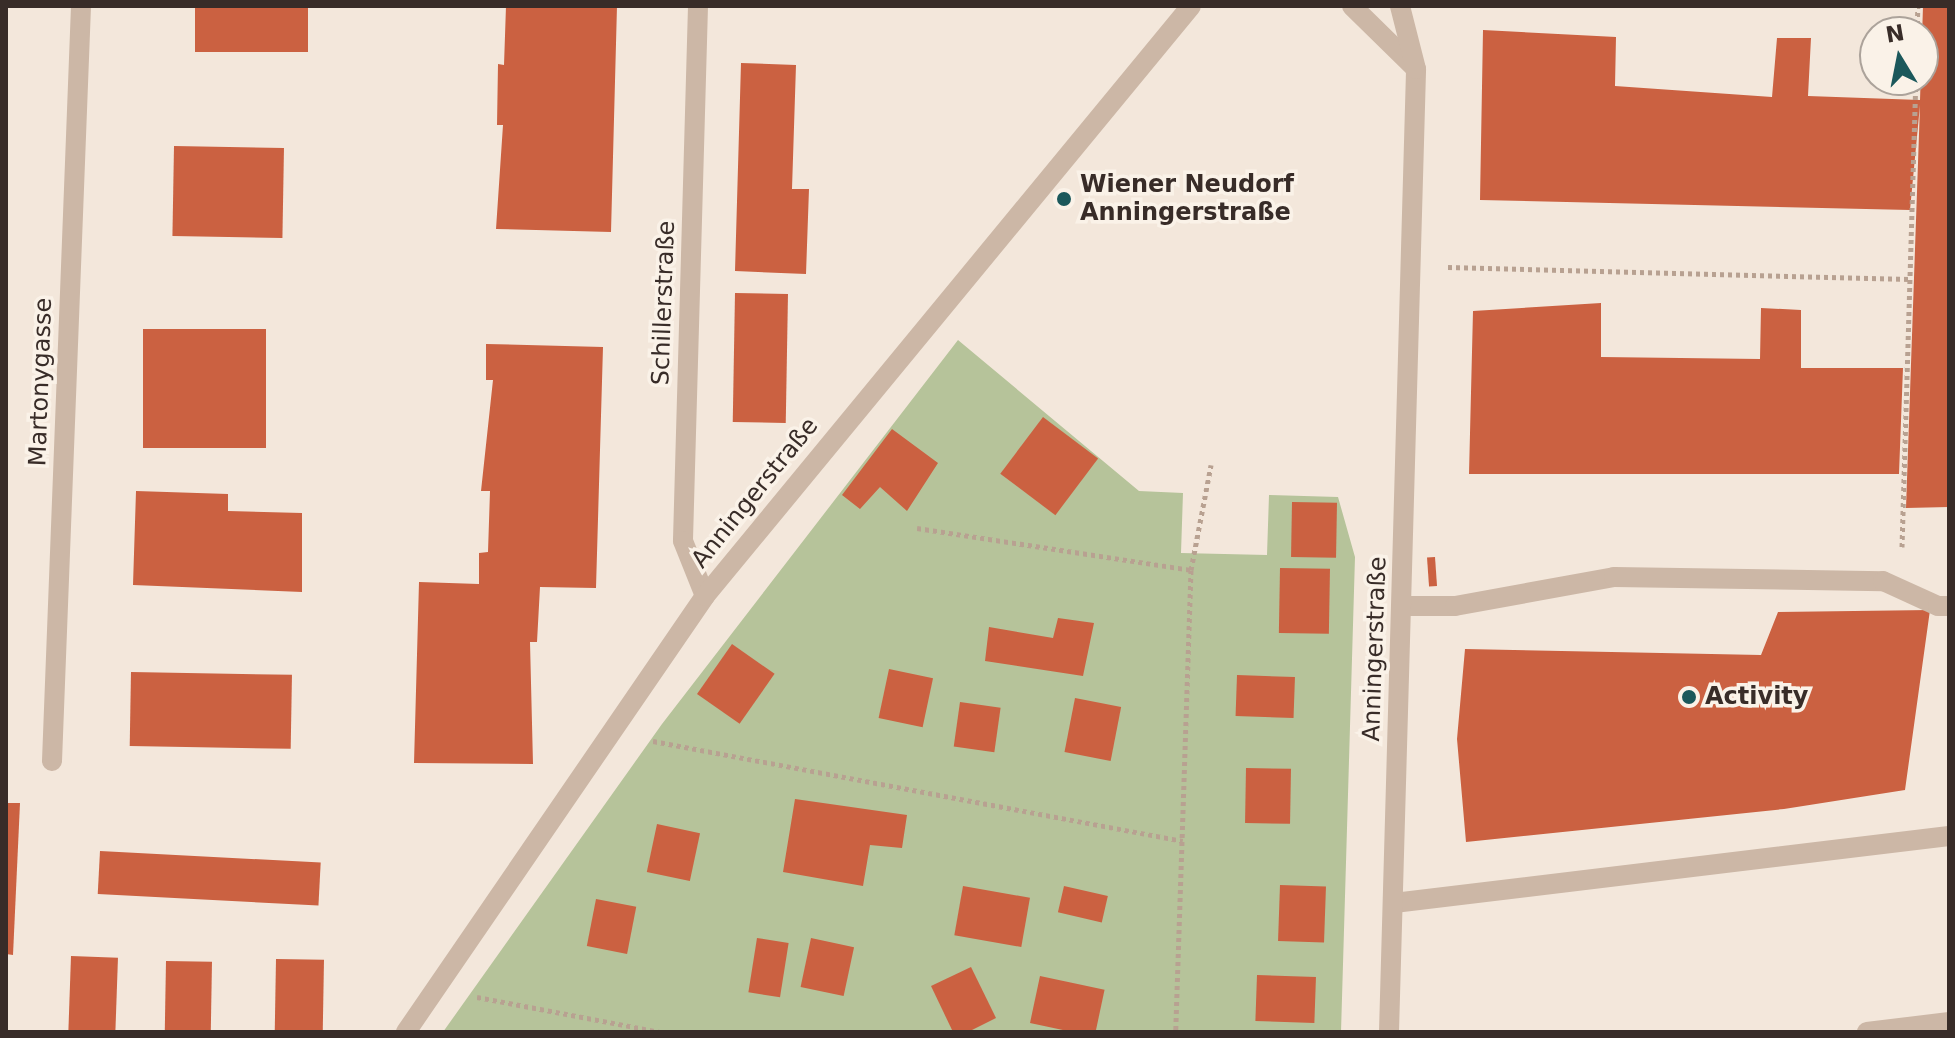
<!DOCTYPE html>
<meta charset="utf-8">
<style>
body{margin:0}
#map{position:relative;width:1955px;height:1038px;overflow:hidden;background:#f3e7db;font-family:"DejaVu Sans",sans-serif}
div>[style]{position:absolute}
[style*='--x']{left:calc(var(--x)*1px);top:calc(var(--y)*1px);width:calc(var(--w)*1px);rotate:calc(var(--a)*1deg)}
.green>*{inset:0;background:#b6c39a}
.building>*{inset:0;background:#cb6141;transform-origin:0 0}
.path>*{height:5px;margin-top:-2.5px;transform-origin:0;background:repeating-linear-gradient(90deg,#b8a191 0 4px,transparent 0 8px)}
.service>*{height:20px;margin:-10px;padding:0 10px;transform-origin:10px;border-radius:10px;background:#ccb7a6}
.minor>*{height:20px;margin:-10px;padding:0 10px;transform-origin:10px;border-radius:10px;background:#ccb7a6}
.dots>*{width:22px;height:22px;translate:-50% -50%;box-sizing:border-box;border:4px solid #faf2e8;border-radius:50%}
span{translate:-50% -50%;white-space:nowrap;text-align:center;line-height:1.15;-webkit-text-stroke:7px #faf2e8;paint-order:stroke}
.poi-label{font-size:24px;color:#382c28;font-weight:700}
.left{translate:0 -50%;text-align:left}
.street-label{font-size:24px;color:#382c28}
.frame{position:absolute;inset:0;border:8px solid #382c28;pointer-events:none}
.north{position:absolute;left:1859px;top:16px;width:80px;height:80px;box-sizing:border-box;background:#faf2e8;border:2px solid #aca39b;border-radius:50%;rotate:350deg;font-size:22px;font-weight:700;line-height:32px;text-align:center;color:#382c28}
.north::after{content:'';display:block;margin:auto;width:28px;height:36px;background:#1b585b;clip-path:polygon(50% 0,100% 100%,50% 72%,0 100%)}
</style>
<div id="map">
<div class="green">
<div style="clip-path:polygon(958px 340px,1139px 491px,1183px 493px,1181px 553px,1267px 555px,1269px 495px,1338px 497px,1355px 557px,1341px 1032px,443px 1032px,662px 724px)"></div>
</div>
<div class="building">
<div style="left:195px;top:6px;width:113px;height:46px"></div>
<div style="clip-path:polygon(506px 6px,617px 6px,611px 232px,496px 229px,503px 125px,497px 125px,498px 64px,504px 65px)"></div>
<div style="clip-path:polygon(1923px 6px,1949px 6px,1949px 507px,1906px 508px,1920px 105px,1910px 210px,1480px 200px,1483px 30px,1616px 37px,1615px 86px,1772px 97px,1777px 38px,1811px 38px,1808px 96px,1920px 100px)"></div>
<div style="clip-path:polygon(741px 63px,796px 65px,792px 189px,809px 189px,806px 274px,735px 271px)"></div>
<div style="left:174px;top:146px;width:110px;height:90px;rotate:1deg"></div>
<div style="left:735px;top:293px;width:53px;height:129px;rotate:1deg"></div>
<div style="clip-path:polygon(1601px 303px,1601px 357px,1760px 359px,1761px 308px,1801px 310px,1801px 368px,1903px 368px,1899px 474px,1469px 474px,1473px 311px)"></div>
<div style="left:143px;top:329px;width:123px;height:119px"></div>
<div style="clip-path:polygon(486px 344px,603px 347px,596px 588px,540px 587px,537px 642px,530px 642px,533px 764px,414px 763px,419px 582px,479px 584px,479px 553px,488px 552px,490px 491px,481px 491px,493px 380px,486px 380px)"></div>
<div style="left:1043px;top:417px;width:69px;height:71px;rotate:37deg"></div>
<div style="clip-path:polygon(892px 429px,938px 463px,907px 511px,880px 487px,860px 509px,842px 495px)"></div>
<div style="clip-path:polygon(136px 491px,228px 494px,228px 511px,302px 513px,302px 592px,133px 585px)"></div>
<div style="left:1292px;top:502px;width:45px;height:55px;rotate:1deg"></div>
<div style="left:1435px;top:557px;width:29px;height:8px;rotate:86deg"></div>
<div style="left:1280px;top:568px;width:50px;height:65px;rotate:1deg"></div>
<div style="clip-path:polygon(1930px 610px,1905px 790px,1784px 809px,1466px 842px,1457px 739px,1465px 649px,1761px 655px,1778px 612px)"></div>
<div style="clip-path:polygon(1058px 618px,1094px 623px,1083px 676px,985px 661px,989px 627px,1053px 638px)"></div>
<div style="left:732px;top:644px;width:52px;height:61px;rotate:35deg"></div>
<div style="left:889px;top:669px;width:45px;height:50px;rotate:12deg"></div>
<div style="left:131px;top:672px;width:161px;height:74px;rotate:1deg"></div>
<div style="left:1237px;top:675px;width:58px;height:41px;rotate:2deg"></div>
<div style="left:1075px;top:698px;width:47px;height:55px;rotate:11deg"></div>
<div style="left:960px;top:702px;width:41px;height:45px;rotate:8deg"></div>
<div style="left:1246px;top:768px;width:45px;height:55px;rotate:1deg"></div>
<div style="clip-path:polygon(795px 799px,907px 815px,902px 848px,870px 845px,863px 886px,783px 872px)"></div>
<div style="clip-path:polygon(6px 803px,20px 803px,13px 955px,6px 954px)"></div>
<div style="left:657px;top:824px;width:44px;height:49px;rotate:12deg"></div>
<div style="left:100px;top:851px;width:221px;height:43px;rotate:3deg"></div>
<div style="left:1280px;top:885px;width:46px;height:56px;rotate:2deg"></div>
<div style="left:963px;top:886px;width:68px;height:50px;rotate:10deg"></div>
<div style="left:1064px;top:886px;width:45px;height:27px;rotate:13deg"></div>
<div style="left:596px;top:899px;width:41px;height:48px;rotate:11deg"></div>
<div style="left:757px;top:938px;width:32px;height:55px;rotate:9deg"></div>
<div style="left:811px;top:938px;width:44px;height:50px;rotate:12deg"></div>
<div style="left:71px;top:956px;width:47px;height:76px;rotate:2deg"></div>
<div style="left:276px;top:959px;width:48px;height:73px;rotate:1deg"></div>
<div style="left:166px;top:961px;width:46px;height:71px;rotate:1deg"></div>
<div style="clip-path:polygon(971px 967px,996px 1018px,968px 1032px,953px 1032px,931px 986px)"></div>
<div style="left:1257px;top:975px;width:59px;height:46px;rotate:2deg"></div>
<div style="left:1040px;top:976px;width:66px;height:48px;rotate:12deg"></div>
</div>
<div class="path">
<div style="--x:1917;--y:32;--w:26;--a:-88"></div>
<div style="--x:1448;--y:267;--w:462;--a:1.5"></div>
<div style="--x:917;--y:528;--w:277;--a:8.7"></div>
<div style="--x:1191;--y:570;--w:462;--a:91.9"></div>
<div style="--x:1902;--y:547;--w:467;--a:-88.3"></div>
<div style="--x:1191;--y:570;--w:107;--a:-79.2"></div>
<div style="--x:653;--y:741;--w:539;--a:10.68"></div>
<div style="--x:477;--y:997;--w:186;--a:10.8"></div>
</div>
<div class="service">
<div style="--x:698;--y:6;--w:535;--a:91.61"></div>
<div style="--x:683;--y:541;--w:59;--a:68.2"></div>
<div style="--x:1402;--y:606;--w:53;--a:0"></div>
<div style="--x:1455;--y:606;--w:162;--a:-10.3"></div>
<div style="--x:1614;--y:577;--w:269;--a:0.9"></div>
<div style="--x:1883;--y:581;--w:60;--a:24.4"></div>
<div style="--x:1938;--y:606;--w:11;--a:0"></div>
<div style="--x:1394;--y:903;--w:559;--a:-6.88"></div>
<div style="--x:1867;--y:1032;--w:83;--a:-7"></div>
</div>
<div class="minor">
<div style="--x:1352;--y:6;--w:88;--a:44.5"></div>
<div style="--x:52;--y:761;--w:756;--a:-87.8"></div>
<div style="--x:406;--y:1032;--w:529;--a:-55.56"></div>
<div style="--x:705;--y:596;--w:764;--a:-50.52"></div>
<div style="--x:1389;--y:1032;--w:963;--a:-88.39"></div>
<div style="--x:1416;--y:69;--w:65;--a:-104.3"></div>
</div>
<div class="dots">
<div style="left:1064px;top:199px;background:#1b585b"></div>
<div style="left:1689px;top:697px;background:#1b585b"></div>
</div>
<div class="poi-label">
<span class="left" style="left:1080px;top:199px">Wiener Neudorf<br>Anningerstraße</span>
<span class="left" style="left:1705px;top:697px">Activity</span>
</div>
<div class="street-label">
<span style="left:664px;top:303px;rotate:-88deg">Schillerstraße</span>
<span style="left:41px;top:382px;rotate:-88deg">Martonygasse</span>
<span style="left:755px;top:493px;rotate:-51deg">Anningerstraße</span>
<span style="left:1375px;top:649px;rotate:-88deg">Anningerstraße</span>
</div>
<div class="frame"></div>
<div class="north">N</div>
</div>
